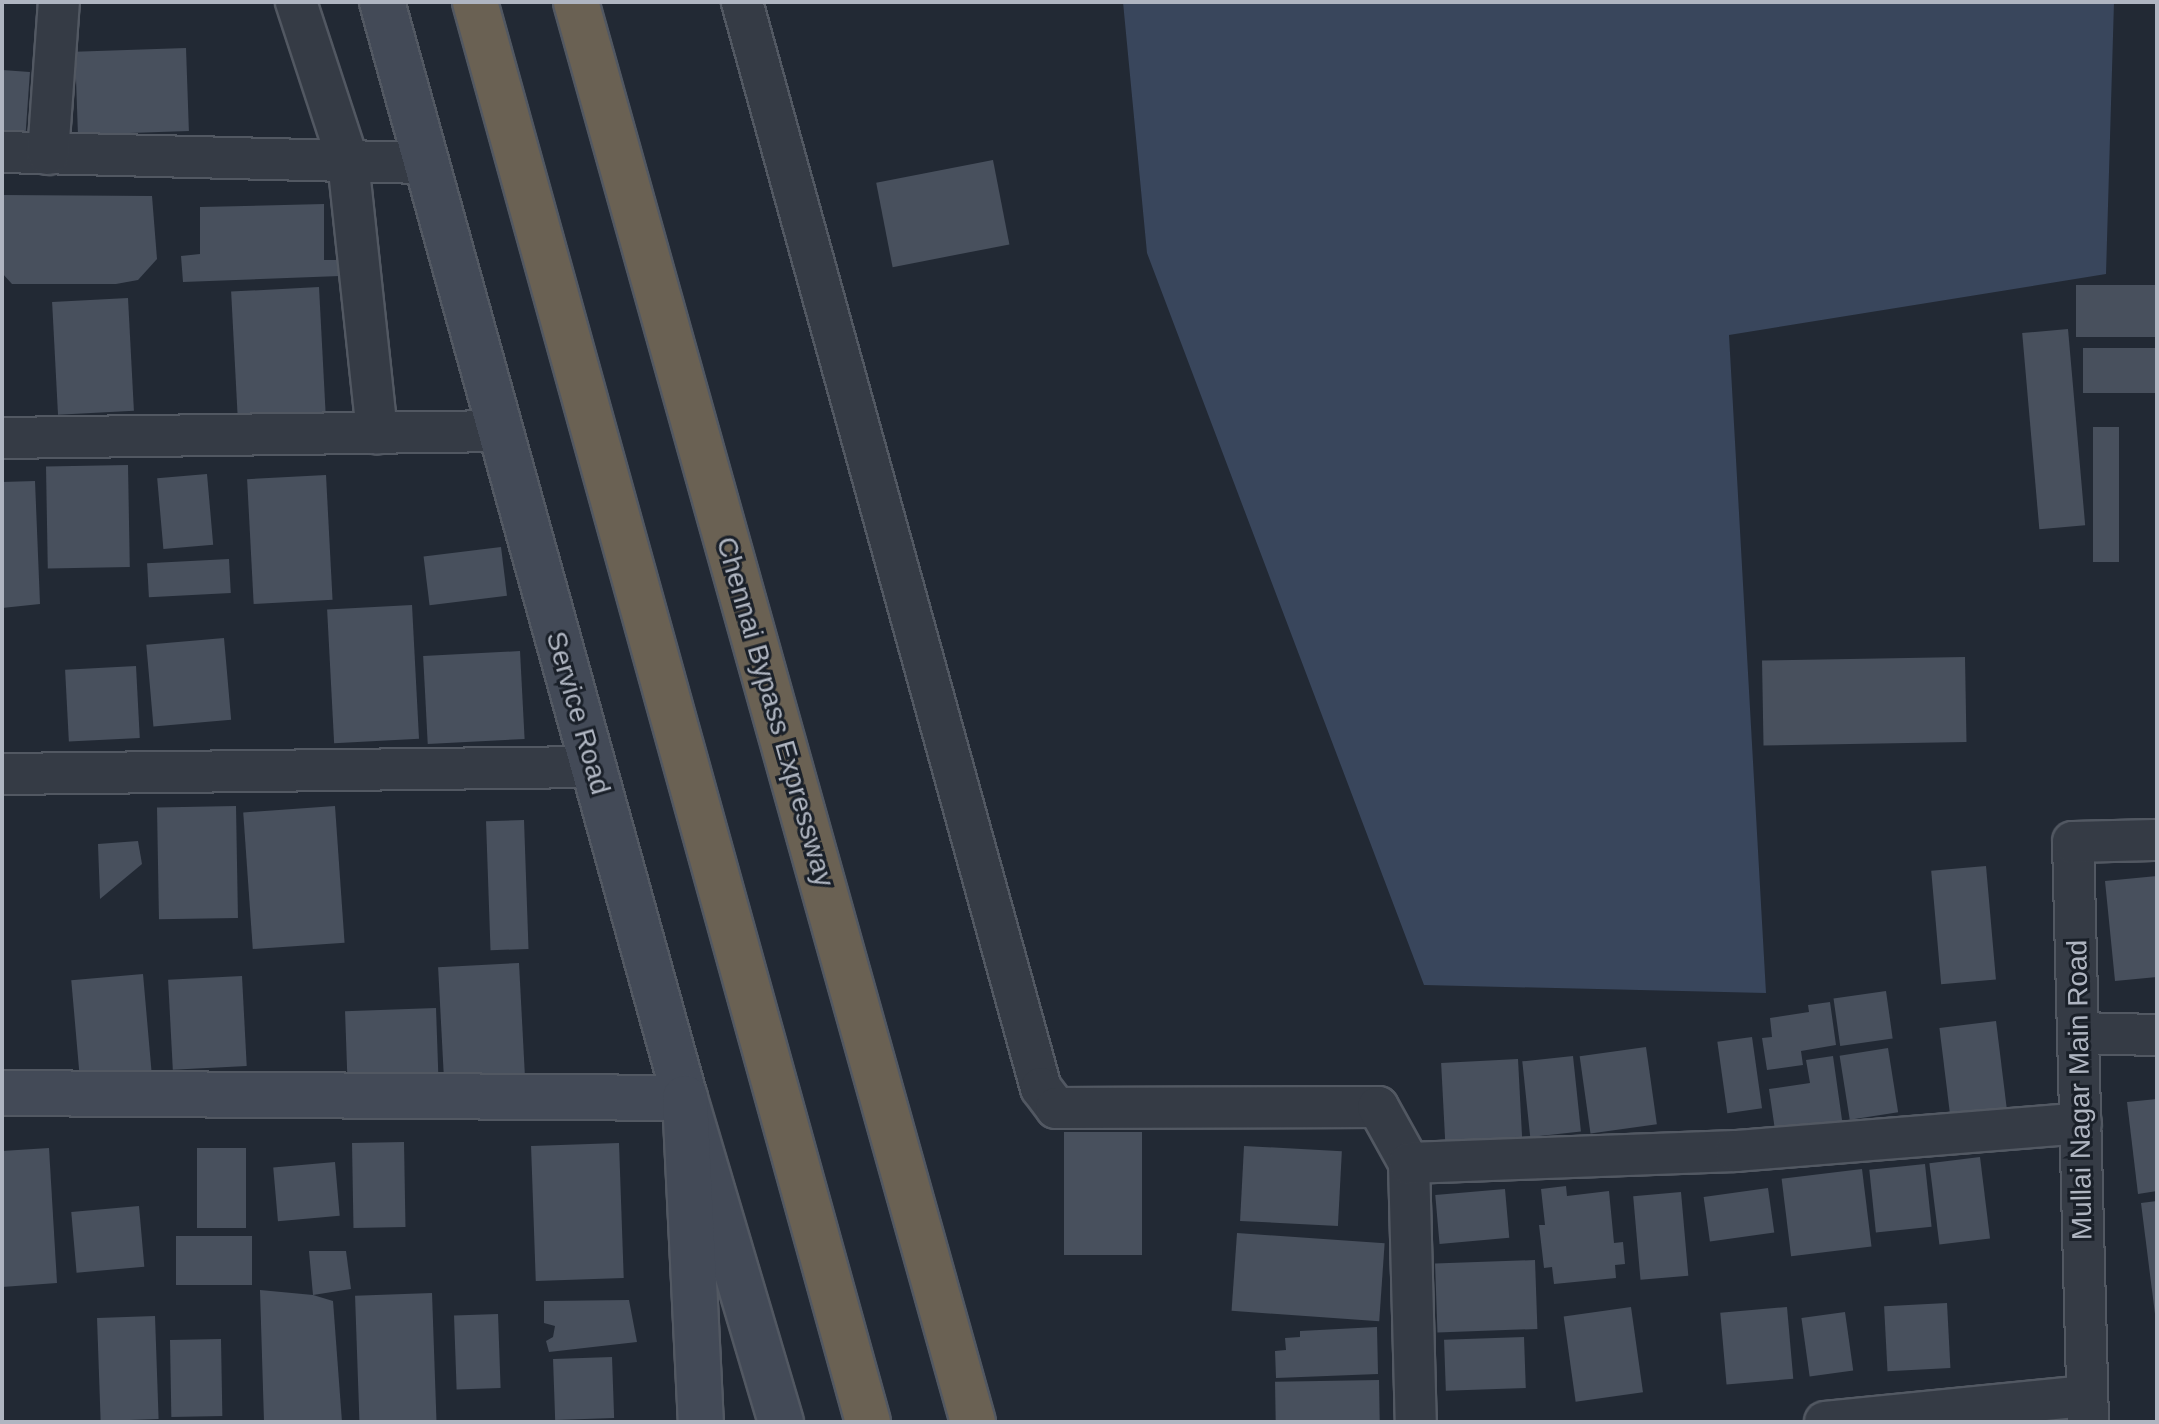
<!DOCTYPE html>
<style>
body{margin:0}
#map{position:relative;width:2159px;height:1424px;overflow:hidden;background:#222934;font-family:Arial,sans-serif}
div>[style]{position:absolute}
[style*='--x']{left:calc(var(--x)*1px);top:calc(var(--y)*1px);width:calc(var(--w)*1px);rotate:calc(var(--a)*1deg)}
.water>*{inset:0;background:#39465c}
.building>*{inset:0;background:#48505d;transform-origin:0 0}
.roads{filter:drop-shadow(2px 0 #525862) drop-shadow(-2px 0 #525862) drop-shadow(0 2px #525862) drop-shadow(0 -2px #525862)}
.street>*{height:40px;margin:-20px;padding:0 20px;transform-origin:20px;border-radius:20px;background:#353b45}
.secondary>*{height:44px;margin:-22px;padding:0 22px;transform-origin:22px;border-radius:22px;background:#434a57}
.highway>*{height:44px;margin:-22px;padding:0 22px;transform-origin:22px;border-radius:22px;background:#6a6153}
span{translate:-50% -50%;white-space:nowrap;text-align:center;line-height:1.15;-webkit-text-stroke:6px #1a2029;paint-order:stroke}
.street-label{font-size:28px;color:#afb5c1}
.frame{position:absolute;inset:0;border:4px solid #afb5c1;pointer-events:none}
</style>
<div id="map">
<div class="water">
<div style="clip-path:polygon(1123px 2px,2114px 2px,2106px 274px,1729px 335px,1766px 993px,1424px 985px,1147px 253px)"></div>
</div>
<div class="building">
<div style="left:186px;top:48px;width:83px;height:111px;rotate:88deg"></div>
<div style="left:2px;top:70px;width:28px;height:61px;rotate:4deg"></div>
<div style="left:993px;top:160px;width:86px;height:119px;rotate:79deg"></div>
<div style="clip-path:polygon(2px 195px,152px 196px,157px 259px,138px 280px,116px 284px,12px 284px,2px 273px)"></div>
<div style="clip-path:polygon(324px 204px,324px 260px,342px 260px,340px 276px,183px 282px,181px 256px,200px 254px,200px 207px)"></div>
<div style="left:2157px;top:285px;width:52px;height:81px;rotate:90deg"></div>
<div style="left:319px;top:287px;width:126px;height:88px;rotate:87deg"></div>
<div style="left:128px;top:298px;width:113px;height:76px;rotate:87deg"></div>
<div style="left:2068px;top:329px;width:197px;height:46px;rotate:85deg"></div>
<div style="left:2157px;top:348px;width:45px;height:74px;rotate:90deg"></div>
<div style="left:2093px;top:427px;width:26px;height:135px"></div>
<div style="left:128px;top:465px;width:102px;height:82px;rotate:89deg"></div>
<div style="left:207px;top:474px;width:71px;height:50px;rotate:85deg"></div>
<div style="left:326px;top:475px;width:125px;height:79px;rotate:87deg"></div>
<div style="clip-path:polygon(35px 481px,40px 604px,2px 608px,2px 482px)"></div>
<div style="left:501px;top:547px;width:49px;height:78px;rotate:83deg"></div>
<div style="left:229px;top:559px;width:34px;height:82px;rotate:87deg"></div>
<div style="left:412px;top:605px;width:134px;height:85px;rotate:87deg"></div>
<div style="left:224px;top:638px;width:82px;height:78px;rotate:85deg"></div>
<div style="left:520px;top:651px;width:88px;height:97px;rotate:87deg"></div>
<div style="left:1965px;top:657px;width:85px;height:203px;rotate:89deg"></div>
<div style="left:136px;top:666px;width:72px;height:71px;rotate:87deg"></div>
<div style="left:236px;top:806px;width:112px;height:79px;rotate:89deg"></div>
<div style="left:335px;top:806px;width:137px;height:92px;rotate:86deg"></div>
<div style="left:524px;top:820px;width:129px;height:38px;rotate:88deg"></div>
<div style="clip-path:polygon(138px 841px,142px 864px,100px 899px,98px 844px)"></div>
<div style="left:1986px;top:866px;width:114px;height:55px;rotate:85deg"></div>
<div style="clip-path:polygon(2157px 876px,2157px 977px,2115px 981px,2105px 881px)"></div>
<div style="left:519px;top:963px;width:120px;height:81px;rotate:87deg"></div>
<div style="left:143px;top:974px;width:101px;height:72px;rotate:85deg"></div>
<div style="left:242px;top:976px;width:90px;height:74px;rotate:87deg"></div>
<div style="left:1886px;top:991px;width:48px;height:53px;rotate:82deg"></div>
<div style="clip-path:polygon(1830px 1002px,1836px 1045px,1801px 1051px,1803px 1065px,1767px 1070px,1762px 1038px,1772px 1037px,1770px 1018px,1809px 1012px,1808px 1005px)"></div>
<div style="left:436px;top:1008px;width:74px;height:91px;rotate:88deg"></div>
<div style="left:1996px;top:1021px;width:89px;height:57px;rotate:83deg"></div>
<div style="left:1752px;top:1037px;width:72px;height:35px;rotate:82deg"></div>
<div style="left:1646px;top:1047px;width:78px;height:67px;rotate:82deg"></div>
<div style="left:1888px;top:1048px;width:65px;height:49px;rotate:81deg"></div>
<div style="left:1573px;top:1056px;width:76px;height:51px;rotate:84deg"></div>
<div style="clip-path:polygon(1833px 1056px,1843px 1127px,1776px 1137px,1769px 1089px,1810px 1083px,1806px 1060px)"></div>
<div style="left:1518px;top:1059px;width:82px;height:77px;rotate:87deg"></div>
<div style="clip-path:polygon(2157px 1099px,2157px 1191px,2138px 1194px,2127px 1102px)"></div>
<div style="left:1142px;top:1132px;width:123px;height:78px;rotate:90deg"></div>
<div style="left:404px;top:1142px;width:85px;height:52px;rotate:89deg"></div>
<div style="left:619px;top:1143px;width:135px;height:88px;rotate:88deg"></div>
<div style="left:1244px;top:1146px;width:98px;height:75px;rotate:3deg"></div>
<div style="clip-path:polygon(49px 1148px,57px 1283px,2px 1287px,2px 1151px)"></div>
<div style="left:246px;top:1148px;width:80px;height:49px;rotate:90deg"></div>
<div style="left:1980px;top:1157px;width:82px;height:51px;rotate:83deg"></div>
<div style="left:335px;top:1162px;width:54px;height:62px;rotate:85deg"></div>
<div style="left:1925px;top:1164px;width:63px;height:56px;rotate:84deg"></div>
<div style="left:1862px;top:1169px;width:78px;height:81px;rotate:83deg"></div>
<div style="clip-path:polygon(1566px 1186px,1567px 1196px,1609px 1191px,1614px 1243px,1623px 1242px,1625px 1264px,1615px 1265px,1616px 1278px,1554px 1284px,1552px 1267px,1544px 1268px,1539px 1225px,1545px 1225px,1541px 1189px)"></div>
<div style="left:1768px;top:1188px;width:45px;height:65px;rotate:82deg"></div>
<div style="left:1505px;top:1189px;width:49px;height:70px;rotate:85deg"></div>
<div style="left:1681px;top:1192px;width:84px;height:48px;rotate:85deg"></div>
<div style="clip-path:polygon(2157px 1201px,2157px 1314px,2155px 1314px,2141px 1203px)"></div>
<div style="left:139px;top:1206px;width:61px;height:68px;rotate:85deg"></div>
<div style="left:1237px;top:1233px;width:148px;height:78px;rotate:4deg"></div>
<div style="left:176px;top:1236px;width:76px;height:49px"></div>
<div style="clip-path:polygon(309px 1251px,346px 1251px,351px 1289px,313px 1295px)"></div>
<div style="left:1535px;top:1260px;width:69px;height:100px;rotate:88deg"></div>
<div style="clip-path:polygon(260px 1290px,313px 1295px,333px 1301px,342px 1422px,264px 1422px)"></div>
<div style="left:432px;top:1293px;width:129px;height:77px;rotate:88deg"></div>
<div style="clip-path:polygon(629px 1300px,637px 1342px,549px 1352px,546px 1341px,553px 1337px,555px 1326px,544px 1323px,544px 1301px)"></div>
<div style="left:1947px;top:1303px;width:65px;height:63px;rotate:87deg"></div>
<div style="left:1631px;top:1307px;width:86px;height:68px;rotate:82deg"></div>
<div style="left:1787px;top:1307px;width:72px;height:67px;rotate:85deg"></div>
<div style="left:1845px;top:1312px;width:59px;height:44px;rotate:82deg"></div>
<div style="left:498px;top:1314px;width:74px;height:44px;rotate:88deg"></div>
<div style="left:155px;top:1316px;width:103px;height:58px;rotate:88deg"></div>
<div style="clip-path:polygon(1377px 1327px,1378px 1374px,1276px 1378px,1275px 1351px,1286px 1350px,1285px 1338px,1300px 1337px,1300px 1331px)"></div>
<div style="left:1524px;top:1337px;width:51px;height:80px;rotate:88deg"></div>
<div style="left:221px;top:1339px;width:77px;height:51px;rotate:89deg"></div>
<div style="left:612px;top:1357px;width:61px;height:59px;rotate:88deg"></div>
<div style="left:1379px;top:1380px;width:42px;height:104px;rotate:89deg"></div>
</div>
<div class="roads">
<div class="street">
<div style="--x:296;--y:2;--w:167;--a:71.9"></div>
<div style="--x:348;--y:161;--w:274;--a:83.9"></div>
<div style="--x:742;--y:2;--w:1126;--a:74.61"></div>
<div style="--x:1041;--y:1088;--w:25;--a:53"></div>
<div style="--x:1056;--y:1108;--w:322;--a:-0.2"></div>
<div style="--x:1378;--y:1107;--w:64;--a:61"></div>
<div style="--x:1409;--y:1163;--w:259;--a:88.5"></div>
<div style="--x:2;--y:152;--w:423;--a:1.5"></div>
<div style="--x:48;--y:154;--w:152;--a:-85.9"></div>
<div style="--x:2;--y:438;--w:498;--a:-0.8"></div>
<div style="--x:2;--y:774;--w:591;--a:-0.68"></div>
<div style="--x:2079;--y:1033;--w:78;--a:1.5"></div>
<div style="--x:1409;--y:1163;--w:327;--a:-2.1"></div>
<div style="--x:1736;--y:1151;--w:346;--a:-4.6"></div>
<div style="--x:1825;--y:1422;--w:263;--a:-5.7"></div>
<div style="--x:2088;--y:1422;--w:580;--a:-91.48"></div>
<div style="--x:2073;--y:842;--w:84;--a:-1.4"></div>
</div>
<div class="secondary">
<div style="--x:382;--y:2;--w:1137;--a:74.55"></div>
<div style="--x:685;--y:1098;--w:338;--a:73.5"></div>
<div style="--x:2;--y:1093;--w:683;--a:0.42"></div>
<div style="--x:685;--y:1098;--w:324;--a:87.2"></div>
</div>
<div class="highway">
<div style="--x:475;--y:2;--w:1473;--a:74.53"></div>
<div style="--x:576;--y:2;--w:1474;--a:74.38"></div>
</div>
</div>
<div class="street-label">
<span style="left:775px;top:712px;rotate:74deg">Chennai Bypass Expressway</span>
<span style="left:578px;top:713px;rotate:74deg">Service Road</span>
<span style="left:2080px;top:1090px;rotate:-91deg">Mullai Nagar Main Road</span>
</div>
<div class="frame"></div>
</div>
